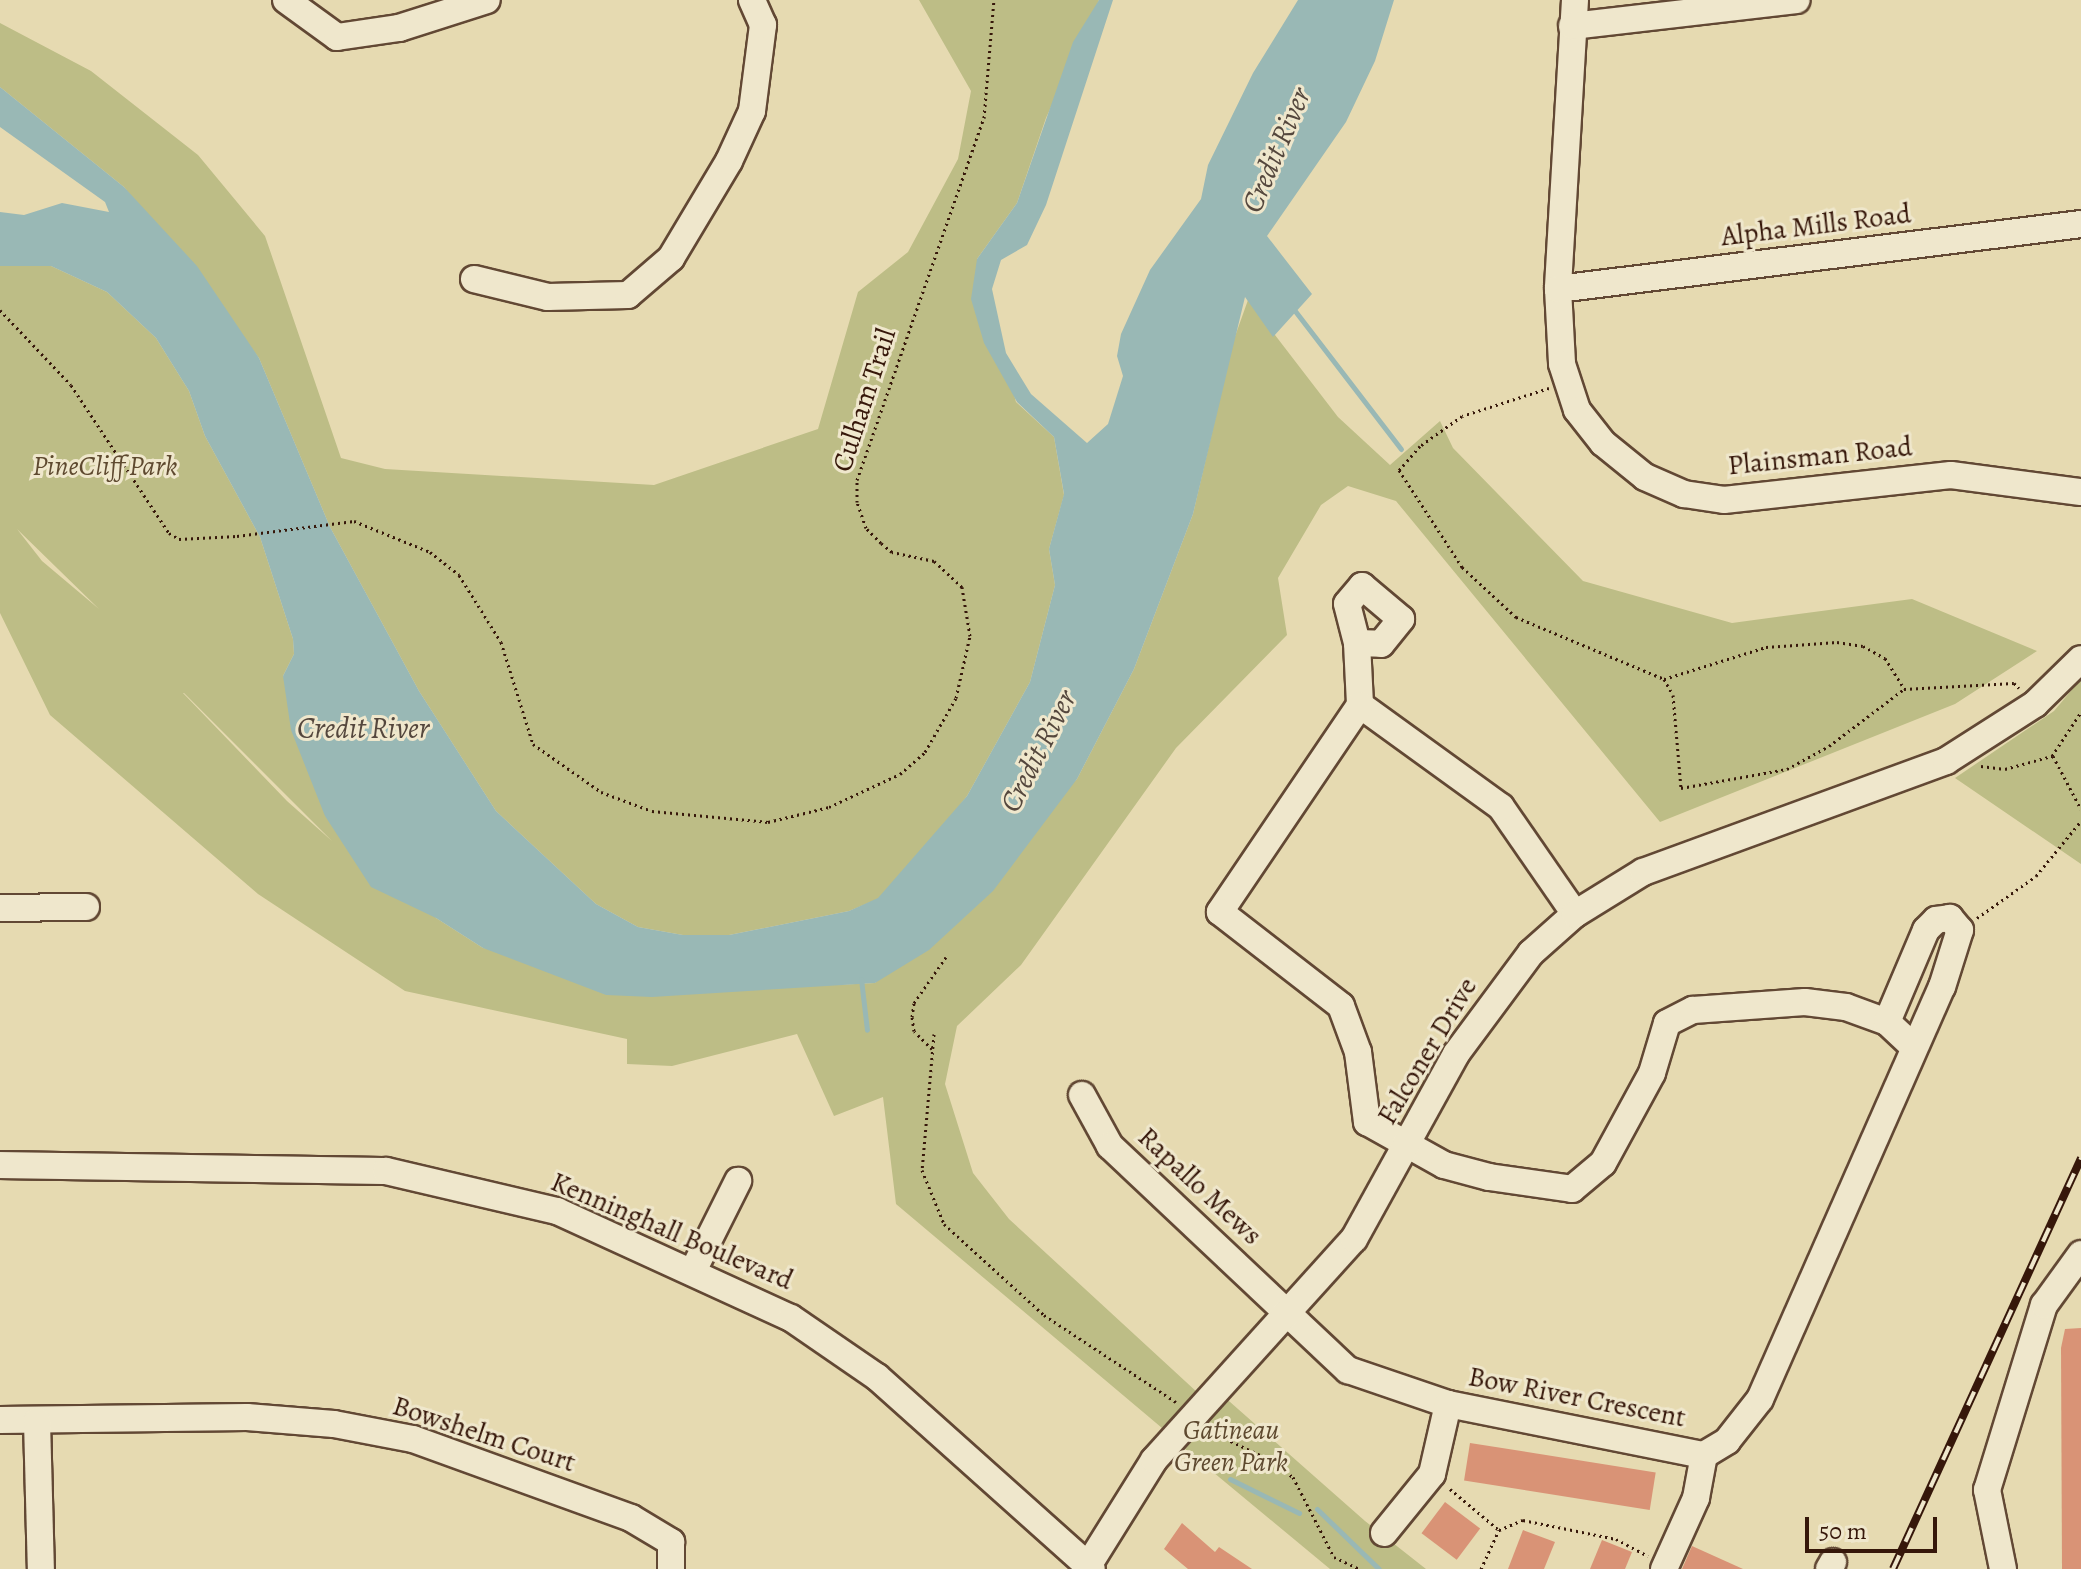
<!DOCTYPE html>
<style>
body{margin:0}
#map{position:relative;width:2081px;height:1569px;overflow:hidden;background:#e6dab1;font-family:Alegreya,serif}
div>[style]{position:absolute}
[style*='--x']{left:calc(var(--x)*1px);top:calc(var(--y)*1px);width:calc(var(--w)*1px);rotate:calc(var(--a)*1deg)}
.green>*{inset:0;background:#bdbd86}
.water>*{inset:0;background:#99b8b5}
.stream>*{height:5px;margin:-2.5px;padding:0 2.5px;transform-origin:2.5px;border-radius:2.5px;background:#99b8b5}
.building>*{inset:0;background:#d99376;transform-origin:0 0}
.path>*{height:3px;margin-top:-1.5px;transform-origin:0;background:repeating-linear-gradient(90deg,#36170a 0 2px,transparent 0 6px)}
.roads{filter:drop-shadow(2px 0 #624834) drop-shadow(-2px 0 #624834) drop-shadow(0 2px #624834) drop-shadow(0 -2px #624834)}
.minor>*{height:26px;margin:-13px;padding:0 13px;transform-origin:13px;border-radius:13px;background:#efe7cc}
.rail>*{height:8px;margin-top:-4px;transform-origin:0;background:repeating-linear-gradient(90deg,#efe7cc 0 15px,#36170a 0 30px);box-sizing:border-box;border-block:2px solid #36170a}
span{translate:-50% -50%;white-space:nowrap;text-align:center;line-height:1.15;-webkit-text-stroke:6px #efe7cc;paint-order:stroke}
.street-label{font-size:28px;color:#36170a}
.park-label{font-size:28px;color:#5e492f;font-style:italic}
.water-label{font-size:30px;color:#54473d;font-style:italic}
.scale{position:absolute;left:1805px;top:1517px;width:132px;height:36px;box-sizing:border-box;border:4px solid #36170a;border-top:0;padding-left:10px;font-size:24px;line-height:28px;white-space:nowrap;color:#36170a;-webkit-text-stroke:6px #efe7cc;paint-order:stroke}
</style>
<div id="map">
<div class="green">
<div style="clip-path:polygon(919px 0,1099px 0,1046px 118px,1017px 203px,977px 259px,1016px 402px,1054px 437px,1064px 495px,1049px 549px,1055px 585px,1030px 682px,967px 796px,902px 878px,878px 899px,849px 911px,729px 935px,683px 935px,638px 927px,596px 904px,496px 811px,419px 691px,330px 527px,259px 358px,124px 187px,0 87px,0 23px,91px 71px,198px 155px,265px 236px,341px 458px,385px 469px,654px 485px,818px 429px,858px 292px,908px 252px,958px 159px,971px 91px)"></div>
<div style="clip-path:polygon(evenodd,0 266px,51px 266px,107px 292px,156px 338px,189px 391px,205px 436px,260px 537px,293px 639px,294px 654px,283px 676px,436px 918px,483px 948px,836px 985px,875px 983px,1077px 779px,1134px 669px,1193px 514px,1233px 342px,1248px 300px,1338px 417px,1390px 465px,1440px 421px,1453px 448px,1583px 581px,1732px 623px,1912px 599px,2037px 651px,1955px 704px,1660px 822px,1396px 501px,1348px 486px,1321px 505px,1278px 578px,1287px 635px,1176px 748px,1021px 965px,957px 1026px,945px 1084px,973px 1173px,1009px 1219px,1198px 1393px,1162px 1428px,896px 1204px,883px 1097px,834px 1116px,797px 1034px,672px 1066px,627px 1064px,627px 1039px,405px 991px,258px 894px,50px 715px,0 613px,0 266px,17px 529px,99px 609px,42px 561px,17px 529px,0 266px,183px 693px,184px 693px,332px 841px,287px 801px,183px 693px)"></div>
<div style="clip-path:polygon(2081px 679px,2081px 864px,1955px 778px,2054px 711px)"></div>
<div style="clip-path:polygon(1221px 1394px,1365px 1521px,1426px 1569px,1330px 1569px,1178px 1443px)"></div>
</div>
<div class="water">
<div style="clip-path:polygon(1099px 0,1113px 0,1046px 205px,1027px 245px,1001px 260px,992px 289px,1006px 353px,1031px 394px,1087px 443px,1108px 424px,1123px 376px,1117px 356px,1121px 334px,1150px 270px,1201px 199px,1208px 165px,1253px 73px,1298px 0,1394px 0,1375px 61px,1346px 122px,1267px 236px,1312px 294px,1273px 337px,1245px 297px,1193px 514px,1134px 669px,1077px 779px,993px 891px,929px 950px,875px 983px,652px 997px,606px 995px,483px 948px,436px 918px,371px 887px,325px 816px,291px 730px,283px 676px,294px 654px,293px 639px,260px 537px,205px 436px,189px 391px,156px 338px,107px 292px,51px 266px,0 266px,0 212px,24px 215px,62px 203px,109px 212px,105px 202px,0 127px,0 87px,124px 187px,197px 266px,259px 358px,330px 527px,419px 691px,496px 811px,596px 904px,638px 927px,683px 935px,729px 935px,849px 911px,878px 898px,967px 796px,1030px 682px,1055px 585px,1049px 549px,1064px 494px,1054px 437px,1017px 402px,984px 343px,971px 299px,977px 259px,1017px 203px,1073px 42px)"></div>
</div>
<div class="stream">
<div style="--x:1292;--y:307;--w:179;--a:52.5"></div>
<div style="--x:861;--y:979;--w:51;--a:83.3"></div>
<div style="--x:1230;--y:1479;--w:77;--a:26.2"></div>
<div style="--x:1317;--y:1509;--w:86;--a:44.1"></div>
</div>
<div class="building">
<div style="clip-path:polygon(2081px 1328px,2081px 1569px,2062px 1569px,2061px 1348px,2065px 1329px)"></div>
<div style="left:1470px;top:1443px;width:188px;height:38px;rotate:9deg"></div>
<div style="left:1445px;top:1502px;width:44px;height:39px;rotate:37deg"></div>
<div style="clip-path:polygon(1182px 1523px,1215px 1552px,1219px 1547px,1252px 1569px,1188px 1569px,1164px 1549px)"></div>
<div style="clip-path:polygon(1523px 1530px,1555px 1542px,1544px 1569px,1508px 1569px)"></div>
<div style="clip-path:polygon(1602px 1540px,1632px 1552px,1625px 1569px,1590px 1569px)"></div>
<div style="clip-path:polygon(1692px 1546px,1743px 1569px,1682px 1569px)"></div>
</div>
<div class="path">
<div style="--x:0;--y:310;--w:103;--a:46.6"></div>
<div style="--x:71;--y:385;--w:178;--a:56.5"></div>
<div style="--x:169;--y:533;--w:12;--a:31"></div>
<div style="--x:179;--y:539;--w:58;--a:-3"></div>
<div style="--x:237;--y:536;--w:118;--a:-7.3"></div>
<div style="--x:354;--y:521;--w:82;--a:22.2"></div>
<div style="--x:430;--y:552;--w:37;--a:38"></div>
<div style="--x:459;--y:575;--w:79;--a:57.9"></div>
<div style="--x:501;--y:642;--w:107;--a:72.6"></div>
<div style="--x:533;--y:744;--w:83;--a:35.2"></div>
<div style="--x:601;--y:792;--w:54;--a:20.4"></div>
<div style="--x:652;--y:811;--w:117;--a:5.4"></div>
<div style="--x:768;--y:822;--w:63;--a:-13.8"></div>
<div style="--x:829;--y:807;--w:78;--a:-24.9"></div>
<div style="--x:900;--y:774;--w:33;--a:-41"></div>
<div style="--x:925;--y:752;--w:62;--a:-60.1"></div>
<div style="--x:956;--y:698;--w:64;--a:-77.3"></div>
<div style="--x:970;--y:636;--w:50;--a:-99.3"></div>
<div style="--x:962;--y:587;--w:38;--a:-137"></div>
<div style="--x:934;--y:561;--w:43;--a:-167.9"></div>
<div style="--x:892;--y:552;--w:14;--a:-141"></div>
<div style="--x:881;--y:543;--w:21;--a:-135"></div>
<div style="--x:866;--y:528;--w:28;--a:-109"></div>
<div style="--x:857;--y:502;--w:22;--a:-90"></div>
<div style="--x:857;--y:480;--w:384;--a:-70.7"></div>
<div style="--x:984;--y:118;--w:118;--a:-85.2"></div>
<div style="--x:1549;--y:388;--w:91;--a:162.2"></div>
<div style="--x:1462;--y:416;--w:52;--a:144.5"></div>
<div style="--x:1420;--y:446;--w:32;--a:131"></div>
<div style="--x:1399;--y:470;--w:116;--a:57"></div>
<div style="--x:1462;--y:567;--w:74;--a:42.8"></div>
<div style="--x:1516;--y:617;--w:160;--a:22.7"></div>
<div style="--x:1664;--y:679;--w:18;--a:61"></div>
<div style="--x:1673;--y:695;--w:93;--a:85.1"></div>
<div style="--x:1681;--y:788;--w:108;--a:-10.2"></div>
<div style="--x:1787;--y:769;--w:48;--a:-28.7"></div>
<div style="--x:1829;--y:746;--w:94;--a:-37.2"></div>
<div style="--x:1904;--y:689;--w:110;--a:-3.1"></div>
<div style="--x:2014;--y:683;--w:7;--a:45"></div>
<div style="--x:1664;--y:679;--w:107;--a:-17.4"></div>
<div style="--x:1766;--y:647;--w:71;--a:-4"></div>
<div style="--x:1837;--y:642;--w:26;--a:9"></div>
<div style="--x:1863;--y:646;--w:25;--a:29"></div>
<div style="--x:1885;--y:658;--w:36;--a:58"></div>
<div style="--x:2053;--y:756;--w:60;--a:62.2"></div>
<div style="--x:1981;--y:766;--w:24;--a:7"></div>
<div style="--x:2005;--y:769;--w:49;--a:-15.5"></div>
<div style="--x:2052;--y:756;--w:53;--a:-56.6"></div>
<div style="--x:1977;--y:918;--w:72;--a:-35.4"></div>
<div style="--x:2036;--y:876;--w:71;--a:-50.7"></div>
<div style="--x:934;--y:1034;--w:137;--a:95"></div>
<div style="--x:922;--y:1170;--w:58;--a:67.8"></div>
<div style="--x:944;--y:1224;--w:135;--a:42.3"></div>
<div style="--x:1044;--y:1315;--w:158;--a:33.4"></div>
<div style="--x:932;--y:1049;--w:25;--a:-135"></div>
<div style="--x:914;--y:1031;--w:14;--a:-98"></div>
<div style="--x:912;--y:1017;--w:14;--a:-82"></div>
<div style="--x:914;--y:1003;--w:56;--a:-55.2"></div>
<div style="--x:1209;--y:1431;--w:68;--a:25.1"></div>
<div style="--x:1271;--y:1460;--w:28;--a:38"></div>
<div style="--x:1293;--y:1477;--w:90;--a:62.9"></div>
<div style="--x:1334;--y:1557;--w:29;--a:25"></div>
<div style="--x:1450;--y:1489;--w:64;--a:39.9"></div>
<div style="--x:1481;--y:1569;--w:43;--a:-65.2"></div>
<div style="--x:1499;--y:1530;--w:26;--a:-23"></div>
<div style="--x:1523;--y:1520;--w:95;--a:11.5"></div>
<div style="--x:1616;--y:1539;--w:36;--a:28"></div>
</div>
<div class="roads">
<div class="minor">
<div style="--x:286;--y:0;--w:63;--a:36"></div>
<div style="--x:337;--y:37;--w:63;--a:-8.3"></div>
<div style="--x:399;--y:28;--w:92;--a:-17.7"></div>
<div style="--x:1575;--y:0;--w:289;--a:93.4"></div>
<div style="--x:1558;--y:289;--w:75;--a:86.9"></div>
<div style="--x:1562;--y:364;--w:48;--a:71.9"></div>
<div style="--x:1577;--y:410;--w:42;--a:51.8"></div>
<div style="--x:1603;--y:443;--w:54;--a:39"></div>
<div style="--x:1645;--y:477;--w:43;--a:23.6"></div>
<div style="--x:1684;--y:494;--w:40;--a:8.5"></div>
<div style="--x:1724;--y:500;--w:228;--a:-6.3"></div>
<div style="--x:1951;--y:475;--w:131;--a:7.5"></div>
<div style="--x:1572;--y:26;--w:226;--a:-6.6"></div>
<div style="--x:474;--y:279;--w:76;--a:13.7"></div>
<div style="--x:548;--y:297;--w:80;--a:-1.4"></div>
<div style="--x:628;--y:295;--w:57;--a:-40.7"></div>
<div style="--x:671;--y:258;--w:113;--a:-59.1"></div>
<div style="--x:729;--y:161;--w:55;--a:-65.3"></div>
<div style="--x:752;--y:111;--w:87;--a:-82.7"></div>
<div style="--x:763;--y:25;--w:27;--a:-114"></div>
<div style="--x:1558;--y:289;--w:527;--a:-7.08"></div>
<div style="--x:1357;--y:643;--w:24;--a:2"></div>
<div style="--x:1381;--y:644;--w:32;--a:-51"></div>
<div style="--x:1401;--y:619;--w:51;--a:-139.8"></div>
<div style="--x:1362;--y:586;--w:23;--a:130"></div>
<div style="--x:1347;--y:604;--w:40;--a:75.6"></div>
<div style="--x:1357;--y:643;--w:62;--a:87.2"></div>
<div style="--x:0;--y:908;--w:86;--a:-0.7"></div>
<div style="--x:1575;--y:914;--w:130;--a:-124.7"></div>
<div style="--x:1501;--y:807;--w:174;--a:-144.1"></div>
<div style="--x:1360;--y:705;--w:250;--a:124.1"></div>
<div style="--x:1220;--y:912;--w:153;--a:37.8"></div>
<div style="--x:1341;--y:1006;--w:49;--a:69.7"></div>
<div style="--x:1358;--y:1052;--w:71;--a:82.7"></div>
<div style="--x:1367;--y:1122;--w:88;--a:29.2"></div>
<div style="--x:1444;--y:1165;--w:47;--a:14.9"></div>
<div style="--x:1489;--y:1177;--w:84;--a:8.2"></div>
<div style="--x:1572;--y:1189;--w:40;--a:-40"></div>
<div style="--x:1603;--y:1163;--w:102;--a:-61.4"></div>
<div style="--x:1652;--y:1073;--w:52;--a:-73.3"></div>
<div style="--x:1667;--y:1023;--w:29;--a:-27"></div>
<div style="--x:1693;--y:1010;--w:112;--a:-4.1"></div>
<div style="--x:1805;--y:1002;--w:41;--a:7"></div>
<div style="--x:1846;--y:1007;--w:44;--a:20.1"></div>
<div style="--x:1082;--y:1095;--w:58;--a:61.2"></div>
<div style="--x:1110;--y:1146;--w:327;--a:43.3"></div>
<div style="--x:1348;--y:1370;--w:106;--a:18.8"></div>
<div style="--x:1448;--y:1404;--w:261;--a:11.3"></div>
<div style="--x:1704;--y:1455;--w:27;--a:-31"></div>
<div style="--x:1727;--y:1441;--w:53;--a:-51.8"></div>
<div style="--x:1760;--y:1399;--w:450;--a:-66.2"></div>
<div style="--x:1942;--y:987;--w:60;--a:-72.5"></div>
<div style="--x:1960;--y:930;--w:16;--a:-130"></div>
<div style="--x:1950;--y:918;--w:14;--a:172"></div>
<div style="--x:1936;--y:920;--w:14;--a:135"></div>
<div style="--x:1926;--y:930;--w:100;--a:113"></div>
<div style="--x:1887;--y:1022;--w:35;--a:43"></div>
<div style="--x:0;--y:1165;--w:386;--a:0.9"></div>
<div style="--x:386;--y:1171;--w:176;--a:13.2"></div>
<div style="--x:557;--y:1211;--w:257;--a:24.6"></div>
<div style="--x:791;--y:1318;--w:104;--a:34.5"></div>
<div style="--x:877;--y:1377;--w:288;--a:41.8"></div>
<div style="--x:693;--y:1271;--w:101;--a:-63.4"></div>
<div style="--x:0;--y:1420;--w:247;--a:-0.7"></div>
<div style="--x:247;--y:1417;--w:87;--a:4.6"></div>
<div style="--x:334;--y:1424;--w:80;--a:10.8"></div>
<div style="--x:413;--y:1439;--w:232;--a:19.9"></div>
<div style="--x:631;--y:1518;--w:47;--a:31"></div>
<div style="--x:671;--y:1542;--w:27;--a:90"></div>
<div style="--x:37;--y:1421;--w:148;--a:88.5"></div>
<div style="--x:1384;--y:1533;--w:76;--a:-50.9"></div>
<div style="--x:1432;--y:1474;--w:72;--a:-77.1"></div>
<div style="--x:1086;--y:1569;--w:128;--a:-58"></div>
<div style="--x:1154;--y:1460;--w:298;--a:-47.9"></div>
<div style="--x:1354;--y:1239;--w:211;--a:-61.1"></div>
<div style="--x:1456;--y:1054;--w:126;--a:-53.4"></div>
<div style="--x:1531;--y:953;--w:59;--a:-41.6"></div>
<div style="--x:1575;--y:914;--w:80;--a:-31.7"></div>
<div style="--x:1643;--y:872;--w:323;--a:-20.1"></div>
<div style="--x:1946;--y:761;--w:106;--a:-32.6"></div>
<div style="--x:2035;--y:704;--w:64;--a:-44.4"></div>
<div style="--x:1664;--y:1569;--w:78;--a:-65.7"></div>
<div style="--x:1696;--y:1498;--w:44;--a:-79.5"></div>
<div style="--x:1829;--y:1569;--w:8;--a:-60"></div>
<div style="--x:2003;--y:1569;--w:81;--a:-101.4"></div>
<div style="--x:1987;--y:1490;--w:194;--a:-72.9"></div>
<div style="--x:2044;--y:1305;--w:63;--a:-54"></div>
</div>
</div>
<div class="rail">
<div style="--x:1893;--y:1569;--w:452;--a:-65.4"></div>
</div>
<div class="street-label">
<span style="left:1816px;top:225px;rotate:-7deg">Alpha Mills Road</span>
<span style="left:864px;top:400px;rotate:-72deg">Culham Trail</span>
<span style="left:1820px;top:456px;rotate:-6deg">Plainsman Road</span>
<span style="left:1427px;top:1051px;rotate:-59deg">Falconer Drive</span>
<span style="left:1200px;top:1186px;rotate:43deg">Rapallo Mews</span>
<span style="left:672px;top:1231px;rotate:23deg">Kenninghall Boulevard</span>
<span style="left:1577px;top:1397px;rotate:11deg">Bow River Crescent</span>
<span style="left:484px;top:1434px;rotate:18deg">Bowshelm Court</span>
</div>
<div class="park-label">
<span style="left:105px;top:466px">PineCliff Park</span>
<span style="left:1231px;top:1446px">Gatineau<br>Green Park</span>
</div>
<div class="water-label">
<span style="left:1276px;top:150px;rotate:-67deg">Credit River</span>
<span style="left:363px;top:728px">Credit River</span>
<span style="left:1038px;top:751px;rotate:-63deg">Credit River</span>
</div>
<div class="scale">50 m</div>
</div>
